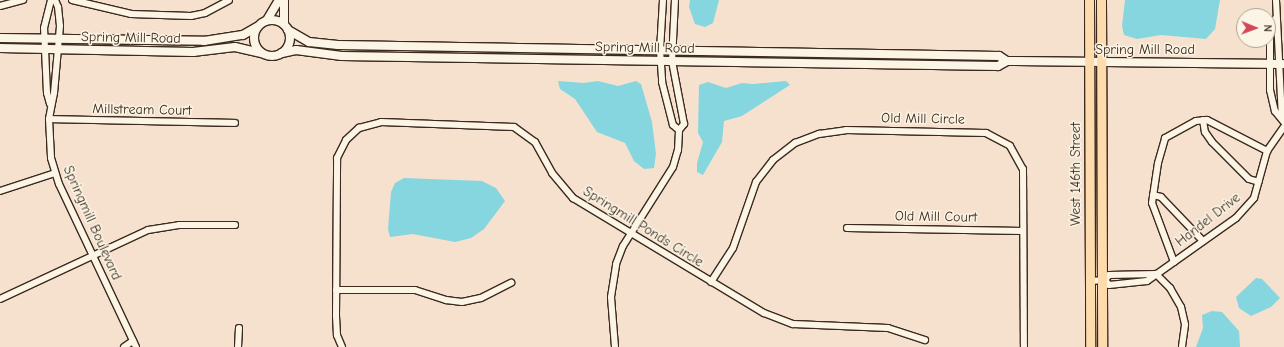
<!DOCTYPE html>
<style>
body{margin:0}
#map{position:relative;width:1284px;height:347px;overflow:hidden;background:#f5e1ce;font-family:"Comic Neue",sans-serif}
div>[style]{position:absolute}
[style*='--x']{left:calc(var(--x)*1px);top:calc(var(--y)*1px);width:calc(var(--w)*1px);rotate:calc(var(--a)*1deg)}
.water>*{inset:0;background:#86d6e0}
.roads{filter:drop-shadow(1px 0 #3b2a1e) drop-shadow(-1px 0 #3b2a1e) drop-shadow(0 1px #3b2a1e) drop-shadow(0 -1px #3b2a1e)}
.street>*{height:6px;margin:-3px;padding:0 3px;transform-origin:3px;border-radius:3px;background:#fcf5e5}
.secondary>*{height:8px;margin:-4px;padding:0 4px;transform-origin:4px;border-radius:4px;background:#fcf5e5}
.secondary>.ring{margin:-4px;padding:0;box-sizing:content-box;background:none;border:8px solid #fcf5e5;border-radius:50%}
.primary>*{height:9px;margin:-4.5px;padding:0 4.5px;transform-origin:4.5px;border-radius:4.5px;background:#fedbac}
span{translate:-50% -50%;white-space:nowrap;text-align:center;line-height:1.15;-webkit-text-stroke:3px #fcf5e5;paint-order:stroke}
.street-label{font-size:14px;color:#3b2a1e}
.north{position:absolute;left:1236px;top:8px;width:40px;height:40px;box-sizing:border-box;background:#fcf5e5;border:1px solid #afa495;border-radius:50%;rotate:91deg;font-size:11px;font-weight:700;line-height:16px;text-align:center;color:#3b2a1e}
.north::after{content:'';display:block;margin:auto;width:14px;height:18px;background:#d1495b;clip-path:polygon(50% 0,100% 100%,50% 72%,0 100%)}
</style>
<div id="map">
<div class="water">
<div style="clip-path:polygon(690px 0,719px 0,713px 23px,705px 27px,695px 24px,689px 7px)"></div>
<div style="clip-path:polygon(1125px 0,1220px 0,1215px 29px,1206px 39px,1161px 35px,1137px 39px,1124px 35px,1122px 26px)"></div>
<div style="clip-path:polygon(558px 81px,584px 83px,598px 81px,618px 86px,636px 81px,641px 84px,652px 122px,656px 154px,654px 168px,644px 169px,634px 161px,625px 143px,597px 132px,575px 99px,560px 89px)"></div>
<div style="clip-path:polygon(786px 81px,790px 85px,742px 116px,724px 121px,722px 142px,703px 175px,697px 172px,697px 163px,703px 142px,698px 133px,699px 85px,708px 82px,726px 88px,742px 83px,753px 84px)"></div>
<div style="clip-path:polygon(404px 178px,482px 181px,496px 188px,505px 201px,484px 229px,471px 238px,455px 242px,413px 234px,390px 237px,388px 229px,391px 192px,395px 183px)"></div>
<div style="clip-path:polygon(1256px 278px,1262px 279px,1280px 298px,1271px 307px,1251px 316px,1239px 308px,1236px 297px)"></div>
<div style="clip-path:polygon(1212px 311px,1222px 312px,1239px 331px,1240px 347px,1196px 347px,1203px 328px,1202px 315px)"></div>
</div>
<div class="roads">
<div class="street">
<div style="--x:55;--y:0;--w:8;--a:67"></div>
<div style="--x:58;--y:7;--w:19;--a:84"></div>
<div style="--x:60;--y:26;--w:67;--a:95.1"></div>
<div style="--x:54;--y:93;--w:26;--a:101"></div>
<div style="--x:49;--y:119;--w:39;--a:87"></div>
<div style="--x:51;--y:158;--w:27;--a:73"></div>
<div style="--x:59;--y:184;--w:180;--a:64.7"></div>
<div style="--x:72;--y:0;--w:61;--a:13.3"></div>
<div style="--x:131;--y:14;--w:60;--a:1.9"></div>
<div style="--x:191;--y:16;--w:14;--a:-12"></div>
<div style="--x:205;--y:13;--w:27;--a:-28"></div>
<div style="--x:663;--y:0;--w:50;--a:93.4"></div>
<div style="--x:660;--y:50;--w:32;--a:86"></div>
<div style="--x:662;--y:82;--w:44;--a:75.7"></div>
<div style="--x:673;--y:125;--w:8;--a:40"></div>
<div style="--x:1276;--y:0;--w:118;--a:87.1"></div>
<div style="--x:0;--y:6;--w:24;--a:-15"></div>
<div style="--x:1276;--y:18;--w:8;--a:135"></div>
<div style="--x:1270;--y:24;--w:66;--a:90"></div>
<div style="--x:1270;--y:90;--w:22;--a:77"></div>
<div style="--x:1275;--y:111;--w:14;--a:51"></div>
<div style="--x:50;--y:104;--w:11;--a:-105"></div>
<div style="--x:47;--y:93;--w:65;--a:-92.6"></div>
<div style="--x:44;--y:28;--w:29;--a:-76"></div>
<div style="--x:49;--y:119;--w:186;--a:1.2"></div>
<div style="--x:1203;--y:120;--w:12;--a:81"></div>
<div style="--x:1205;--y:132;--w:12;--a:55"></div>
<div style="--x:1212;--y:142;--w:52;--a:45"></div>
<div style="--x:1249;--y:179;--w:10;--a:17"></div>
<div style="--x:0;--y:191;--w:58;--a:-18.1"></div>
<div style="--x:1153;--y:195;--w:8;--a:14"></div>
<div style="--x:1161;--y:197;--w:61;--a:46.3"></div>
<div style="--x:847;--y:228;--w:176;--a:1"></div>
<div style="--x:1174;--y:262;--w:63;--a:-110.4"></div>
<div style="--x:1152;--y:203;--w:40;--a:-81.5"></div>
<div style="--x:1158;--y:163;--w:26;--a:-74"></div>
<div style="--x:1165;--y:138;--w:35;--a:-29"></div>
<div style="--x:1196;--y:121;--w:11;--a:-5"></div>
<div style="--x:1207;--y:120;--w:68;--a:27.3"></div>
<div style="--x:1156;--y:274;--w:20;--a:45"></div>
<div style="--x:1170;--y:288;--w:22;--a:60"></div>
<div style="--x:1181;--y:307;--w:18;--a:77"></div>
<div style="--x:1185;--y:325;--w:22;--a:98"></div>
<div style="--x:1105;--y:280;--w:6;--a:-51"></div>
<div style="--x:1109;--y:275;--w:47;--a:-1.2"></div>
<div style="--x:1090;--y:281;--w:15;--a:-4"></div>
<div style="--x:1105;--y:280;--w:6;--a:51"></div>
<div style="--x:1109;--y:285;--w:38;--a:-6"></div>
<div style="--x:1147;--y:281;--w:109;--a:-35.3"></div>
<div style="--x:1236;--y:218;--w:27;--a:-48"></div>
<div style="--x:1254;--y:198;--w:49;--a:-74.5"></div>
<div style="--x:1267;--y:151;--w:29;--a:-55"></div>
<div style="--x:711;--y:282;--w:40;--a:-57.1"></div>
<div style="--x:733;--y:248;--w:70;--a:-70.8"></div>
<div style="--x:756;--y:182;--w:28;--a:-52"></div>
<div style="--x:773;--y:160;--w:28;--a:-38"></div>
<div style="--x:795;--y:143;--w:26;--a:-21"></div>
<div style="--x:819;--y:134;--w:27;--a:-8"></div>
<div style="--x:846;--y:130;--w:140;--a:1.2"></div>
<div style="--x:986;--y:133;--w:27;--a:28"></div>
<div style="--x:1010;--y:146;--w:26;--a:61"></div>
<div style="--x:1023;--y:169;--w:178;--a:89.7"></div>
<div style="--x:336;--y:290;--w:79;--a:0"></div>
<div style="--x:415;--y:290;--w:33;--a:18"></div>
<div style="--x:446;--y:300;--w:16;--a:7"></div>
<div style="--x:462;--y:302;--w:19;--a:-12"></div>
<div style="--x:481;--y:298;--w:34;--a:-27"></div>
<div style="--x:0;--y:299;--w:163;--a:-25"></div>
<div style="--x:148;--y:230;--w:31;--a:-9"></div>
<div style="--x:179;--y:225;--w:56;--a:0"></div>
<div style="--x:124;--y:347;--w:11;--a:-34"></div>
<div style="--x:238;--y:347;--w:19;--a:-87"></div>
<div style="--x:342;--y:347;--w:13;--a:-113"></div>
<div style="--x:337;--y:335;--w:19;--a:-93"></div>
<div style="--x:336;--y:316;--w:158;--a:-89.6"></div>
<div style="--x:337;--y:158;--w:20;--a:-63"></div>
<div style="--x:346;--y:140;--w:18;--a:-43"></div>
<div style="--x:359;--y:128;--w:23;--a:-15"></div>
<div style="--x:381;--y:122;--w:133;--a:2.2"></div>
<div style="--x:514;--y:127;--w:26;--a:36"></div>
<div style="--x:535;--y:142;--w:35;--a:61"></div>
<div style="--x:552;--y:173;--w:33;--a:50"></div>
<div style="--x:573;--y:198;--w:223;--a:31.1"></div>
<div style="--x:764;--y:313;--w:31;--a:21"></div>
<div style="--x:793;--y:324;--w:95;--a:2.4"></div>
<div style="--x:888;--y:328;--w:39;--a:18"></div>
<div style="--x:615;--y:347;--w:50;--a:-94.6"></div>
<div style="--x:611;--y:297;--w:33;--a:-81"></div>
<div style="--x:616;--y:264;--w:19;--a:-69"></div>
<div style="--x:623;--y:246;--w:93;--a:-57.7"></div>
<div style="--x:673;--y:167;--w:18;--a:-74"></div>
<div style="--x:678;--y:150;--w:20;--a:-87"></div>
<div style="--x:679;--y:130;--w:8;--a:-50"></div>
<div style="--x:684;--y:124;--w:64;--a:-100.8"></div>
<div style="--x:672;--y:61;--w:61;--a:-87.2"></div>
</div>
<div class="secondary">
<div style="--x:284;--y:0;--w:24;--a:90"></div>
<div class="ring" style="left:254px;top:20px;width:28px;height:28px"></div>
<div style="--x:267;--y:20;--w:23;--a:-59"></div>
<div style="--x:288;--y:30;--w:24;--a:30"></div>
<div style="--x:309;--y:42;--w:29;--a:6"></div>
<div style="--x:338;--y:45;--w:661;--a:0.95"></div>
<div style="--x:999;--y:56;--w:9;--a:32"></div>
<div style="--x:1007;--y:61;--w:277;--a:0.6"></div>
<div style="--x:0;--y:38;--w:204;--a:0.8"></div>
<div style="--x:204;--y:41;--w:39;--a:-9"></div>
<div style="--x:243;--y:35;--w:16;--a:-30"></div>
<div style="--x:0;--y:48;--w:193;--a:1.2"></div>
<div style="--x:193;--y:52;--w:42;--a:-6.8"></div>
<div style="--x:235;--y:47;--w:27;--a:13"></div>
<div style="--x:282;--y:53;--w:14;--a:-12"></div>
<div style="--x:296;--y:50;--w:46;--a:7.4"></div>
<div style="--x:342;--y:56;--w:656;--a:0.87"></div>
<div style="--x:998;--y:66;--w:10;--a:-29"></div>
</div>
<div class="primary">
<div style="--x:1089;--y:0;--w:347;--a:89.8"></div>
<div style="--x:1101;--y:0;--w:347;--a:89.8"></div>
</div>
</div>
<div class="street-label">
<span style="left:131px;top:38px;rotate:1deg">Spring Mill Road</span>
<span style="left:645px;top:48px;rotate:1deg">Spring Mill Road</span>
<span style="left:1145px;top:50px">Spring Mill Road</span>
<span style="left:142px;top:110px;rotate:1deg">Millstream Court</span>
<span style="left:923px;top:119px;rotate:1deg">Old Mill Circle</span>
<span style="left:1076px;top:174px;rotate:-90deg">West 146th Street</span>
<span style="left:936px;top:217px;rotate:1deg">Old Mill Court</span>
<span style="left:1208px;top:220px;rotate:-38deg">Handel Drive</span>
<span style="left:92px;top:223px;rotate:66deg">Springmill Boulevard</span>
<span style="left:643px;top:227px;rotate:32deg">Springmill Ponds Circle</span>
</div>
<div class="north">N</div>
</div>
